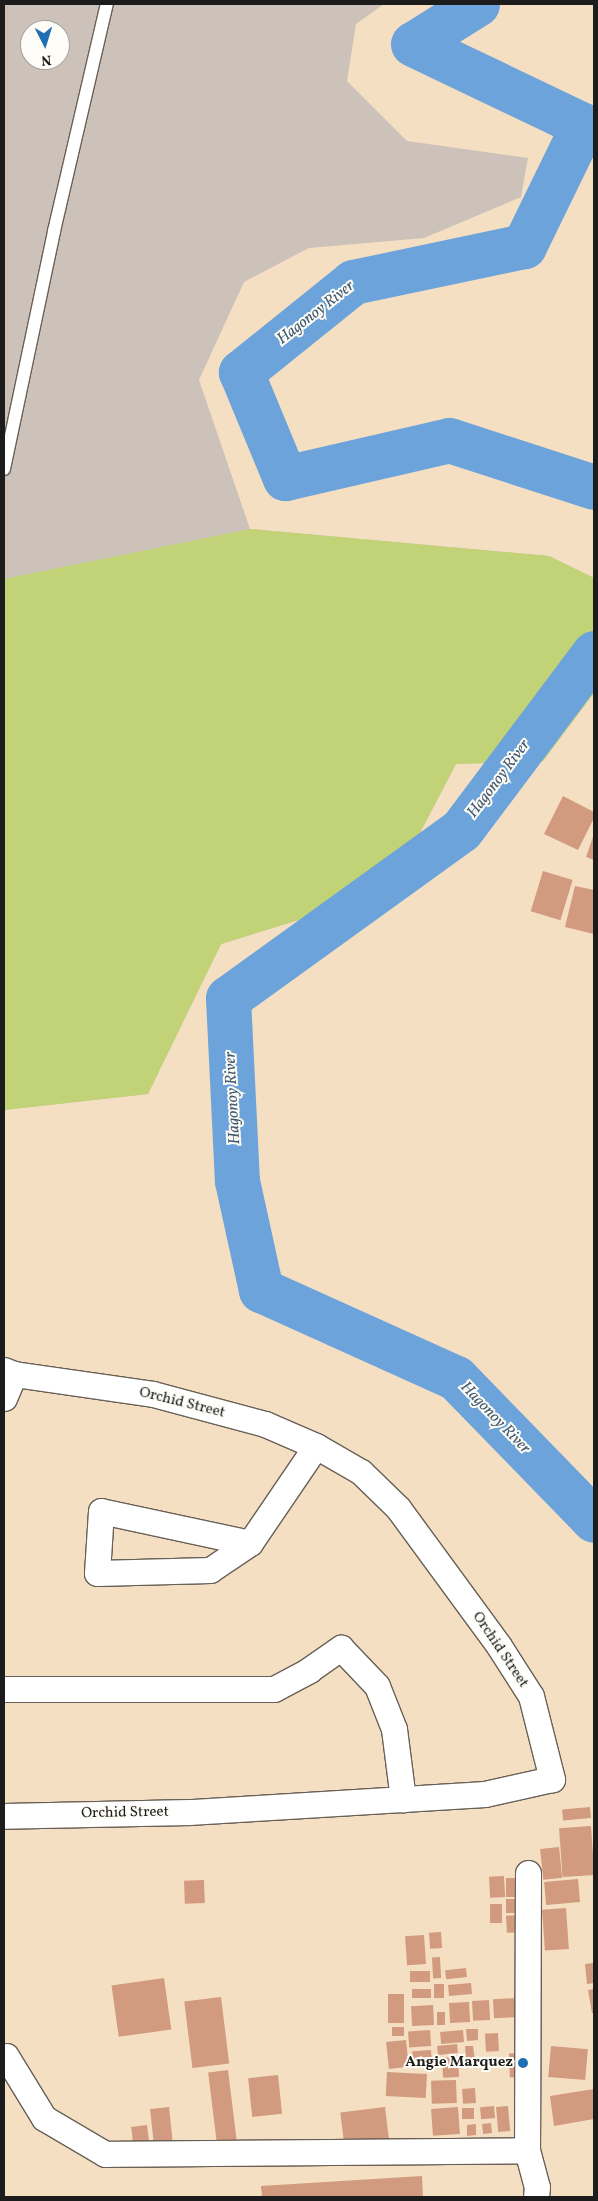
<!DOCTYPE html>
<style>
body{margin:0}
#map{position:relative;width:598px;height:2201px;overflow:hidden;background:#f4dfc3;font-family:Vollkorn,serif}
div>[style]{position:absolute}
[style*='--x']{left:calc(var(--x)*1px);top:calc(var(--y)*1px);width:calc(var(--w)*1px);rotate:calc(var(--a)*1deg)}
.industrial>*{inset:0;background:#ccc2b9}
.green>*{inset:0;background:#c1d376}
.river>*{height:45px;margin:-22.5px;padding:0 22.5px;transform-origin:22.5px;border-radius:22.5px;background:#6ca3da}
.building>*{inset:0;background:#d29a7e;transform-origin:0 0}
.roads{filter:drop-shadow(1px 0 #686056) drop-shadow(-1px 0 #686056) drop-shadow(0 1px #686056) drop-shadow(0 -1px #686056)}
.lane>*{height:12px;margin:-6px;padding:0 6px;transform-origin:6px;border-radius:6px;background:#fff}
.street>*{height:25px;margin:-12.5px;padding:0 12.5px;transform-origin:12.5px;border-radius:12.5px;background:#fff}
.dots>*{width:14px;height:14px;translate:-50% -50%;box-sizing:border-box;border:2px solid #fdfcf7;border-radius:50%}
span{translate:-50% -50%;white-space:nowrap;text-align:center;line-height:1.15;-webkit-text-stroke:4px #fdfcf7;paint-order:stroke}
.street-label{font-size:15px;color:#1c1c1c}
.poi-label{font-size:15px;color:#1c1c1c;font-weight:700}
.right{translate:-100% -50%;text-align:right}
.water-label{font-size:16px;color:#405971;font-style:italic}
.frame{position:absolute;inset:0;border:5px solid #1c1c1c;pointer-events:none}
.north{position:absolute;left:20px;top:20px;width:50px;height:50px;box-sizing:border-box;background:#fdfcf7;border:1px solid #a3a29f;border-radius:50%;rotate:175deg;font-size:14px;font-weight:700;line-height:20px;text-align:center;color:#1c1c1c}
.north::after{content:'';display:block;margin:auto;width:18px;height:22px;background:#1f6fb2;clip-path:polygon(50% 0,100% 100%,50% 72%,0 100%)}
</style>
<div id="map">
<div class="industrial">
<div style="clip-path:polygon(evenodd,4px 4px,384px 4px,356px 24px,347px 81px,407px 141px,528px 158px,521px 197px,424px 238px,309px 248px,244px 282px,199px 380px,250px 529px,549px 556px,594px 578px,594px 693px,543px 761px,456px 764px,389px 892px,221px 944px,148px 1094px,4px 1110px,4px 4px,30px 30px,60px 30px,60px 60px,30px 60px,30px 30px)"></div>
</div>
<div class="green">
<div style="clip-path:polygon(250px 529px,549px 556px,594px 578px,594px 693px,543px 761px,456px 764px,389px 892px,221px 944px,148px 1094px,4px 1110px,4px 579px)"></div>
</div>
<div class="river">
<div style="--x:477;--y:4;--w:75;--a:148"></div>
<div style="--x:413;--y:44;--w:188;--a:25.5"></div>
<div style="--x:583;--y:125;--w:135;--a:116"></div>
<div style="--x:524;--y:246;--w:175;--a:168.1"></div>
<div style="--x:353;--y:282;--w:144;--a:141.2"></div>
<div style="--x:241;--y:372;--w:115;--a:67.5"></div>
<div style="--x:285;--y:478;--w:168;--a:-13"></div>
<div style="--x:449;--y:440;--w:152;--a:18"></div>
<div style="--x:594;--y:653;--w:221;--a:126.9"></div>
<div style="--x:461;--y:830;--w:287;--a:144.2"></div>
<div style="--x:228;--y:998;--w:183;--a:87.2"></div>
<div style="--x:237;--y:1181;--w:112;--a:77.6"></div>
<div style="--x:261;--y:1290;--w:214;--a:24.3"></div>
<div style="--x:456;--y:1378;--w:198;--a:45.8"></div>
</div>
<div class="building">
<div style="clip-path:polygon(563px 796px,594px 812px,594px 818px,578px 850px,544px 834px)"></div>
<div style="clip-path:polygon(594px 834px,594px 860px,586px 857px)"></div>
<div style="left:543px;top:871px;width:31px;height:42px;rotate:17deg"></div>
<div style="clip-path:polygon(575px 886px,594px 890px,594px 934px,565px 927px)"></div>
<div style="left:590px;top:1807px;width:11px;height:28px;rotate:85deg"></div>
<div style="left:591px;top:1826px;width:49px;height:32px;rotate:86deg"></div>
<div style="left:559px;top:1847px;width:31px;height:19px;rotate:84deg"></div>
<div style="left:504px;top:1876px;width:21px;height:15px;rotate:87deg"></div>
<div style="left:506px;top:1878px;width:14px;height:19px"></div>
<div style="left:578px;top:1879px;width:23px;height:34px;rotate:85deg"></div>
<div style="left:204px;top:1880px;width:23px;height:20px;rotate:88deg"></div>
<div style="left:520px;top:1899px;width:14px;height:14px;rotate:90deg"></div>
<div style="left:490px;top:1904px;width:12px;height:19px"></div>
<div style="left:566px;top:1908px;width:41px;height:24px;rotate:86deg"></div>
<div style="left:521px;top:1915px;width:17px;height:15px;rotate:87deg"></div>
<div style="left:441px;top:1932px;width:16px;height:12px;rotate:86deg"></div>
<div style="left:424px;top:1935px;width:29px;height:19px;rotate:86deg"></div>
<div style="left:440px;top:1957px;width:21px;height:8px;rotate:87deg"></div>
<div style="clip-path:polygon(594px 1963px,594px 1983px,587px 1984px,585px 1964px)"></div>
<div style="left:466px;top:1968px;width:9px;height:21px;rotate:84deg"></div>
<div style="left:430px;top:1971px;width:11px;height:20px;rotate:90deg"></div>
<div style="left:164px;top:1978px;width:52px;height:53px;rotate:82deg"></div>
<div style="left:471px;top:1983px;width:11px;height:23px;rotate:85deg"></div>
<div style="left:434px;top:1984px;width:10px;height:14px"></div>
<div style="left:431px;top:1989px;width:9px;height:19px;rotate:90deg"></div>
<div style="clip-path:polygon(594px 1989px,594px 2013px,592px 2013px,588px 1990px)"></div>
<div style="left:388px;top:1994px;width:16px;height:29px"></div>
<div style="left:221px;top:1997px;width:67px;height:37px;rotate:83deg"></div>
<div style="left:517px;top:1998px;width:19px;height:24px;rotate:87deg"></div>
<div style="left:489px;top:2000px;width:20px;height:17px;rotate:87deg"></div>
<div style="left:469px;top:2002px;width:20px;height:20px;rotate:87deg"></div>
<div style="left:433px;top:2005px;width:20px;height:22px;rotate:87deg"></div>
<div style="left:437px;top:2012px;width:8px;height:13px"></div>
<div style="left:392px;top:2027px;width:12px;height:9px"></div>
<div style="clip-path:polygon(466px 2029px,478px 2029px,478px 2040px,467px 2041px)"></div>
<div style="left:430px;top:2030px;width:16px;height:22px;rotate:86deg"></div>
<div style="left:463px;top:2030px;width:12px;height:23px;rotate:85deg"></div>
<div style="left:498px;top:2033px;width:18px;height:13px;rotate:87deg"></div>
<div style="left:406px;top:2040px;width:27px;height:20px;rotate:84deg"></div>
<div style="left:457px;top:2044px;width:9px;height:20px;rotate:84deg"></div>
<div style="clip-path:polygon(465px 2046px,473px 2046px,475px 2061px,466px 2061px)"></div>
<div style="left:551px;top:2046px;width:37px;height:31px;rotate:5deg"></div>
<div style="left:431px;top:2050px;width:14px;height:19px;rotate:86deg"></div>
<div style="left:521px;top:2053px;width:24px;height:12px;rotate:88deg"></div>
<div style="left:458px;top:2057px;width:20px;height:16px;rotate:87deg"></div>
<div style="left:228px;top:2070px;width:77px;height:20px;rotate:83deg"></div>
<div style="left:387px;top:2072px;width:40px;height:24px;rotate:3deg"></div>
<div style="left:278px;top:2075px;width:39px;height:30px;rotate:84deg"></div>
<div style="left:456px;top:2080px;width:23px;height:25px;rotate:88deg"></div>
<div style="left:475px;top:2088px;width:15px;height:13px;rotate:86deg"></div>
<div style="clip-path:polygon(594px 2089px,594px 2119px,554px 2126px,550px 2096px)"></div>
<div style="left:494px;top:2106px;width:12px;height:14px;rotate:85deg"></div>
<div style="left:508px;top:2106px;width:25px;height:12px;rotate:85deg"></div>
<div style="left:169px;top:2107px;width:36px;height:19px;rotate:84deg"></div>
<div style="left:385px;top:2107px;width:33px;height:45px;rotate:83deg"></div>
<div style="left:458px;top:2107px;width:27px;height:27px;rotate:86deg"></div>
<div style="left:462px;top:2108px;width:12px;height:11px"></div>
<div style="left:491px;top:2123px;width:10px;height:9px;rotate:84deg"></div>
<div style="clip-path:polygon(476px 2124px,476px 2135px,467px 2136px,467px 2125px)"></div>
<div style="left:147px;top:2125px;width:23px;height:16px;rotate:83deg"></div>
<div style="clip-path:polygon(422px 2176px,423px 2197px,262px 2197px,261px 2186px)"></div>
</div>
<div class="roads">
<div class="lane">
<div style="--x:4;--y:469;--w:243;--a:-78.1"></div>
<div style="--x:54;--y:231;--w:233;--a:-76.9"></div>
</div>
<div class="street">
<div style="--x:4;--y:1370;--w:11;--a:22"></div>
<div style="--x:14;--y:1374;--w:140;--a:8.2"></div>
<div style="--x:153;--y:1394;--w:116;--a:15"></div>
<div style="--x:265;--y:1424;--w:56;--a:23.3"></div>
<div style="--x:316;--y:1446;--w:52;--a:30"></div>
<div style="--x:361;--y:1472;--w:52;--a:44.2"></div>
<div style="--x:398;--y:1508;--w:171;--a:53.8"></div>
<div style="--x:499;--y:1646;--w:59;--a:57.4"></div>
<div style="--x:531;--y:1696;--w:86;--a:75.8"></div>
<div style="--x:552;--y:1779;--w:69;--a:167.4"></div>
<div style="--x:485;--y:1794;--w:297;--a:176.5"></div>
<div style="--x:189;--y:1812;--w:185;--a:178.8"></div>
<div style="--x:4;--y:1398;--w:26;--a:-67"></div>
<div style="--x:250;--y:1543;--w:152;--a:-167.9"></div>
<div style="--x:101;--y:1511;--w:62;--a:93.7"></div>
<div style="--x:97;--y:1573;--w:113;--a:-1.5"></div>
<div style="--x:210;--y:1570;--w:48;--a:-34"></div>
<div style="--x:250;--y:1543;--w:117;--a:-55.8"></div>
<div style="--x:4;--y:1689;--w:270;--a:0"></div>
<div style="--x:274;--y:1689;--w:40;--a:-28"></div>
<div style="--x:309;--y:1670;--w:39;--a:-35"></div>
<div style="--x:341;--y:1648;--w:52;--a:46.5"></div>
<div style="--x:377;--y:1686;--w:46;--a:68.4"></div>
<div style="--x:394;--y:1729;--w:71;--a:82.7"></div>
<div style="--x:528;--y:1873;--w:277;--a:90.2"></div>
<div style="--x:527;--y:2150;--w:38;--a:75"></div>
<div style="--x:537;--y:2187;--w:10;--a:96"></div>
<div style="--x:6;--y:2056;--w:73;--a:58.5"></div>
<div style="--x:44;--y:2118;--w:71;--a:30.5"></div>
<div style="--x:105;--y:2154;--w:422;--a:-0.5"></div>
</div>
</div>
<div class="dots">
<div style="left:523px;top:2063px;background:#1f6fb2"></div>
</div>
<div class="street-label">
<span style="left:182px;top:1403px;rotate:14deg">Orchid Street</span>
<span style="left:500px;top:1650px;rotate:56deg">Orchid Street</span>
<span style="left:125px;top:1813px;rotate:-1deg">Orchid Street</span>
</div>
<div class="poi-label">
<span class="right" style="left:513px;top:2063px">Angie Marquez</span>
</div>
<div class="water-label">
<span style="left:316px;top:313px;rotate:-38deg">Hagonoy River</span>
<span style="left:499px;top:779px;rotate:-53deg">Hagonoy River</span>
<span style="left:233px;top:1098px;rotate:-93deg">Hagonoy River</span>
<span style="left:495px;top:1418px;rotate:46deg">Hagonoy River</span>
</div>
<div class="frame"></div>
<div class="north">N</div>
</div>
